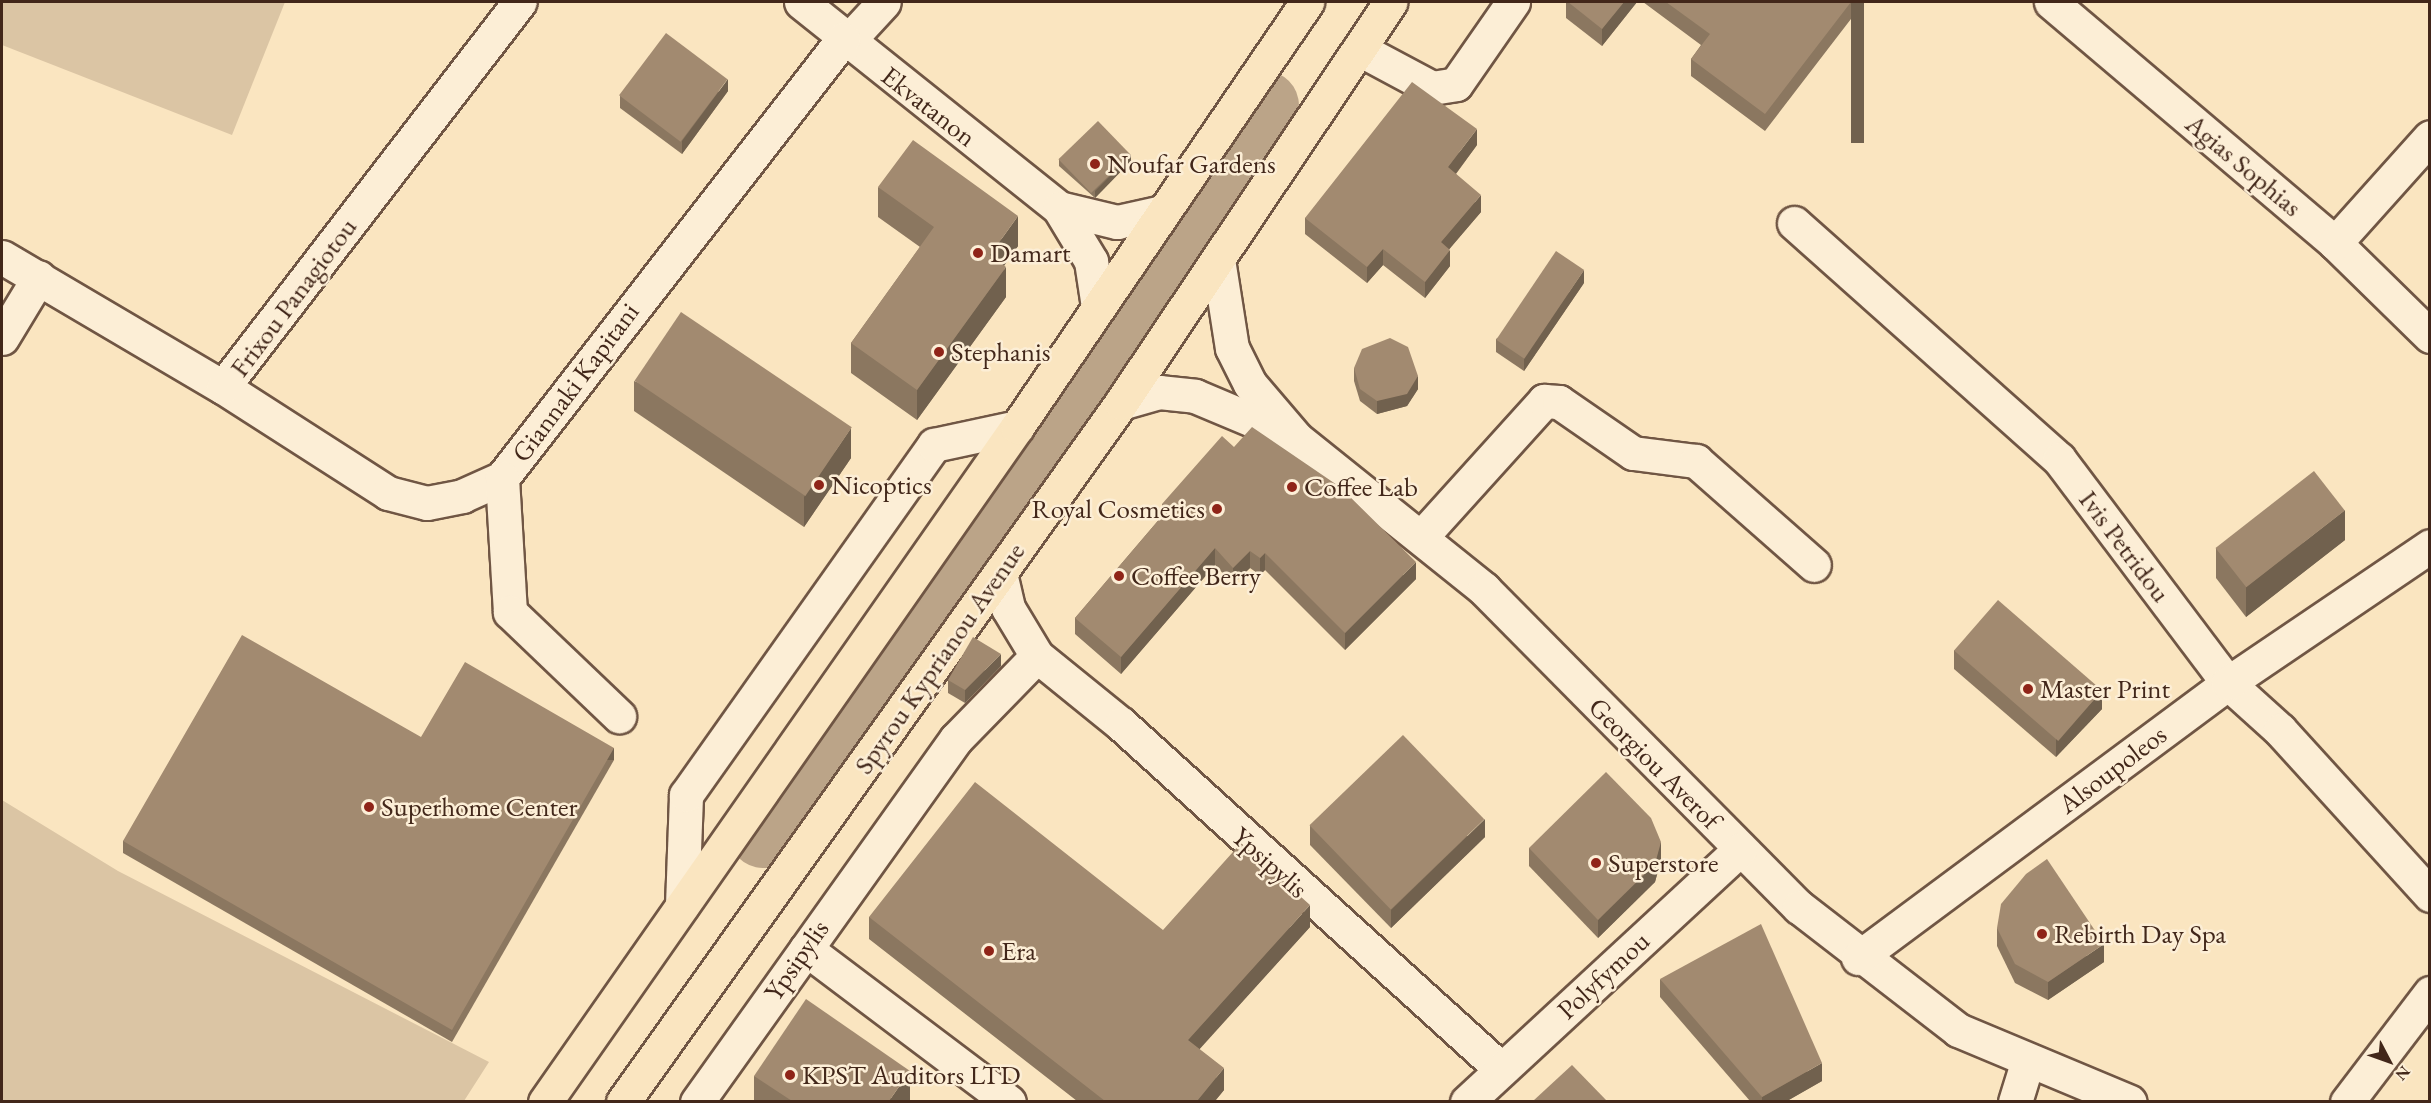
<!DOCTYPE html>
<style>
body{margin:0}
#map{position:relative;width:2431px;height:1103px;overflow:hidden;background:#fae5c0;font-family:"EB Garamond",serif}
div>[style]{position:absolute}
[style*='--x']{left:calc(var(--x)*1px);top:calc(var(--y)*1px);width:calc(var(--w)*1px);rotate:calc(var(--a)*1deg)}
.green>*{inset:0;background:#dbc5a4}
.river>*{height:68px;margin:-34px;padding:0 34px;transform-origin:34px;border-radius:34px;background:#bba488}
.roads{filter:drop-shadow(2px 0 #705644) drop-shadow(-2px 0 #705644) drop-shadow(0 2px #705644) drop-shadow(0 -2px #705644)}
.minor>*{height:33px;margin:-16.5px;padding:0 16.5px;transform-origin:16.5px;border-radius:16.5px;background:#fceed6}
.major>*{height:33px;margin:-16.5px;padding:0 16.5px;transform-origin:16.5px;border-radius:16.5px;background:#fae5c0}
.wall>*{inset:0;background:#8b7760}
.shaded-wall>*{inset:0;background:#71614e;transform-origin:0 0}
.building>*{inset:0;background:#a28a70;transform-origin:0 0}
.dots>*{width:16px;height:16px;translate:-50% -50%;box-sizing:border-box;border:3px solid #fceed6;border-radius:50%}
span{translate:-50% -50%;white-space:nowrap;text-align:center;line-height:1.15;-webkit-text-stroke:5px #fceed6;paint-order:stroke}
.street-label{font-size:27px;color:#42271a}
.poi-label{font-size:27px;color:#42271a}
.left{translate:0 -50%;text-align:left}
.right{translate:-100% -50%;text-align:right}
.frame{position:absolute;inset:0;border:3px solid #42271a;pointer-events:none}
.north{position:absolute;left:2359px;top:1031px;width:60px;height:60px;-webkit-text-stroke:4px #fceed6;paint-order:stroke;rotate:131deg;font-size:16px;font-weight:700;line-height:24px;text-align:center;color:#42271a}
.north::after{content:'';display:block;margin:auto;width:21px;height:27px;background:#42271a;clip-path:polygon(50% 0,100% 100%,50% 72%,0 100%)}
</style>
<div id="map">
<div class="green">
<div style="clip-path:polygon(2px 2px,285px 2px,232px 135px,2px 45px)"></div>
<div style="clip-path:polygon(2px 800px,118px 871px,489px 1062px,464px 1101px,2px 1101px)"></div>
</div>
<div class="river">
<div style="--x:763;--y:834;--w:885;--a:-55.45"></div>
</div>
<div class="roads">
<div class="minor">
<div style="--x:801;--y:2;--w:330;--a:38.6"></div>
<div style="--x:1059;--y:208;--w:62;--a:58.9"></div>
<div style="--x:1091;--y:261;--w:47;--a:81.3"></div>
<div style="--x:2051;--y:2;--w:372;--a:40.3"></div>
<div style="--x:2335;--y:243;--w:133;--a:44.4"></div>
<div style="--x:847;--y:42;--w:54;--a:-47.2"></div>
<div style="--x:1359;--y:49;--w:83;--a:28.1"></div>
<div style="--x:1432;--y:88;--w:24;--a:-9"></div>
<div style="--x:1456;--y:84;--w:100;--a:-55.2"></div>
<div style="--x:1059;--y:208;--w:60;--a:13.6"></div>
<div style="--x:1117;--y:222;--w:46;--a:-12.5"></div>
<div style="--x:1794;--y:223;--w:355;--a:41.7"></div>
<div style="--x:2059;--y:459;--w:281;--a:53"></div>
<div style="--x:2228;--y:683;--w:70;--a:42.1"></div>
<div style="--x:2280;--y:730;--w:223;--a:47.7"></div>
<div style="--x:2335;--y:243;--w:142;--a:-48.1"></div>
<div style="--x:2;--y:257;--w:256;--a:30.5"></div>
<div style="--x:223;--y:387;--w:196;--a:32.7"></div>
<div style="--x:388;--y:493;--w:40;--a:14.4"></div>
<div style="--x:427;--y:503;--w:36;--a:-11"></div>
<div style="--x:462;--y:496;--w:44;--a:-24.2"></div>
<div style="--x:502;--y:478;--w:556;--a:-52.16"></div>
<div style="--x:1218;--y:259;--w:90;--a:81.1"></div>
<div style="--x:1232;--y:348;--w:40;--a:63.4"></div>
<div style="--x:1250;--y:384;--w:72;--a:49.5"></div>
<div style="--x:1297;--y:439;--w:240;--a:38.7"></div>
<div style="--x:1484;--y:589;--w:448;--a:45.3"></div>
<div style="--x:1799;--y:907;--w:201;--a:37.7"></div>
<div style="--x:1958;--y:1030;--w:186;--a:22.7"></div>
<div style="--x:2;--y:338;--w:71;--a:-58.8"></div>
<div style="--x:223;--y:387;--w:486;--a:-52.4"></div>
<div style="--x:1121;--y:403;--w:40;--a:-16"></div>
<div style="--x:1159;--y:392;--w:36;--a:6"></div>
<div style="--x:1195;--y:396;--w:101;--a:22.8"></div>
<div style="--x:502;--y:478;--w:134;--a:86.6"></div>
<div style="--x:510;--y:612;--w:151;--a:43.7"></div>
<div style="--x:1423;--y:535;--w:181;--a:-47.9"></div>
<div style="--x:1544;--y:401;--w:15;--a:4"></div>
<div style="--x:1559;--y:402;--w:90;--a:34.6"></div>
<div style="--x:1633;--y:453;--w:64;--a:7.2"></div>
<div style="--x:1696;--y:461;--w:157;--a:41.4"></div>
<div style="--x:1000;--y:573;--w:36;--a:77"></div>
<div style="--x:1008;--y:608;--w:56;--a:58.9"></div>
<div style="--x:1037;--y:656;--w:108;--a:39"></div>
<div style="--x:1121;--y:724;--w:513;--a:42.24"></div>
<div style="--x:682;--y:905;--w:110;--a:-87.9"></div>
<div style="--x:686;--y:795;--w:429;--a:-54.7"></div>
<div style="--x:934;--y:445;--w:85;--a:-12.2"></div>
<div style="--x:806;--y:949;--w:254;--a:37"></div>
<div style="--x:1858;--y:958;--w:461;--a:-36.6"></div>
<div style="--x:2228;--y:683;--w:244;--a:-34.1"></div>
<div style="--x:697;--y:1102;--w:446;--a:-54.5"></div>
<div style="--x:956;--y:739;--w:116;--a:-45.7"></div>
<div style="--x:1467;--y:1102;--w:372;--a:-42.8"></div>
<div style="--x:2015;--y:1102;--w:44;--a:-72.8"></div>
<div style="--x:2347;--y:1102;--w:137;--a:-52.7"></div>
</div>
<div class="major">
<div style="--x:545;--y:1102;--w:824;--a:-55.04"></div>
<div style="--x:1017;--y:427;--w:515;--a:-55.69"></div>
<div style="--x:623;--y:1102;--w:858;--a:-54.53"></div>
<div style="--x:1121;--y:403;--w:483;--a:-56.1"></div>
</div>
</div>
<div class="wall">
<div style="clip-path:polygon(1566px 2px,1637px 2px,1602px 46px,1566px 18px)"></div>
<div style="clip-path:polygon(1643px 2px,1864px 2px,1765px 131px,1691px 76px,1691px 59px,1701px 45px)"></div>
<div style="clip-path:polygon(728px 91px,682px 154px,620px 108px,620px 96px)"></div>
<div style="clip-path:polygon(1477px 145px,1456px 174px,1481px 212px,1449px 249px,1450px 266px,1425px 298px,1383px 265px,1367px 283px,1305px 234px,1305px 218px)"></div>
<div style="clip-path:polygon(1059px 160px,1131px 161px,1095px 198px,1059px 166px)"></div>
<div style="clip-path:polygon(878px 187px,1018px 246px,1004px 266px,1006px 297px,917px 420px,851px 373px,851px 343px,920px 247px,878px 217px)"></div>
<div style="clip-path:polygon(1584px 283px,1524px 371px,1496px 352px,1496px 339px)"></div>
<div style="clip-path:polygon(1354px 368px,1418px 389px,1407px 406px,1377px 414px,1360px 401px,1354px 381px)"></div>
<div style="clip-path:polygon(634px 381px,851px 458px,804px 527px,634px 411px)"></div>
<div style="clip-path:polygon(1162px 504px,1416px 579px,1345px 650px,1265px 570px,1260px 575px,1250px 568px,1233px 584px,1215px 565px,1121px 674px,1075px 634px,1075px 618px,1162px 516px)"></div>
<div style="clip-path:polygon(2345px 540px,2246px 617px,2216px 578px,2216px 548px)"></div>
<div style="clip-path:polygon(1954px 650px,2102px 709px,2056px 757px,1954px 669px)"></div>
<div style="clip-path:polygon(1001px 666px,965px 703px,948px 693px,948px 680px)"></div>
<div style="clip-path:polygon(421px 737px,614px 760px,452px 1042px,123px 853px,123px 841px)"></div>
<div style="clip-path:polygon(1310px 826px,1485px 837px,1391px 928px,1310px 845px)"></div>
<div style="clip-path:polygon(1529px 848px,1661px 860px,1655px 882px,1598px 938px,1529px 866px)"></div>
<div style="clip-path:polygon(869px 917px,1163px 930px,1310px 927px,1199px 1049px,1224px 1090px,1215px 1101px,1077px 1101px,869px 939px)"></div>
<div style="clip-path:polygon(1997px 928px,2104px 962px,2048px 1000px,2015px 983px,1997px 946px)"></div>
<div style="clip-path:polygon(1660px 979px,1822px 1081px,1787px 1101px,1750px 1101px,1660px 997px)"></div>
<div style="clip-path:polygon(754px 1076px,910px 1101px,754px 1101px)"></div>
</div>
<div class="shaded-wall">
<div style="clip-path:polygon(1624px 2px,1637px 2px,1602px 46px,1602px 29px)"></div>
<div style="left:1851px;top:2px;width:13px;height:141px"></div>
<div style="clip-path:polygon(728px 79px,728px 91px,682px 154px,682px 141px)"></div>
<div style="clip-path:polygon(1477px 129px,1477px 145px,1448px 184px,1448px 167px)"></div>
<div style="clip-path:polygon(1131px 155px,1131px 161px,1095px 198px,1095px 191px)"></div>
<div style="clip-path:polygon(1481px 195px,1481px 212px,1441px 259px,1441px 242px)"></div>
<div style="clip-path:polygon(1018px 216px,1018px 246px,990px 285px,990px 255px)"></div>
<div style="clip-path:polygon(1383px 249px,1383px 265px,1367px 283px,1367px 267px)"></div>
<div style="clip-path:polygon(1450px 250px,1450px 266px,1425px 298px,1425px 282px)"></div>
<div style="clip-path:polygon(1006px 267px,1006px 297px,917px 420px,917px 390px)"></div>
<div style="clip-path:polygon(1584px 270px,1584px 283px,1524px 371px,1524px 358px)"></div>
<div style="clip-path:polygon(1418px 376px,1418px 389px,1407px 406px,1377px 414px,1377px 401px)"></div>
<div style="clip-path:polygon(851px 428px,851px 458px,804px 527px,804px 497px)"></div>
<div style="clip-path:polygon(2345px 510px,2345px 540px,2246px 617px,2246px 587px)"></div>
<div style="clip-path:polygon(1215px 548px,1215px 565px,1121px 674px,1121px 657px)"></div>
<div style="clip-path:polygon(1250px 551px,1250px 568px,1233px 584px,1233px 568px)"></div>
<div style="clip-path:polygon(1265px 553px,1265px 570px,1260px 575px,1260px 558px)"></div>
<div style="clip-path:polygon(1416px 562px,1416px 579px,1345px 650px,1345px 633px)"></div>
<div style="clip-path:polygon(1001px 654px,1001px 666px,965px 703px,965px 690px)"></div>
<div style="clip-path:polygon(2102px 691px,2102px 709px,2056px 757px,2056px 739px)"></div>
<div style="left:614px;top:748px;width:12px;height:325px;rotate:90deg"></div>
<div style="clip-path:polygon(1485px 819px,1485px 837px,1391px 928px,1391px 910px)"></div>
<div style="clip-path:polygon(1661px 842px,1661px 860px,1655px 882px,1598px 938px,1598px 920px)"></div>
<div style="clip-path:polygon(1310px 905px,1310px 927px,1188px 1062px,1188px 1040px)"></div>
<div style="clip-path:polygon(2104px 944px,2104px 962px,2048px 1000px,2048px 982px)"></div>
<div style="clip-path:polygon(1822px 1063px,1822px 1081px,1787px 1101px,1762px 1101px,1762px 1097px)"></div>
<div style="clip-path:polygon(1224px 1068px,1224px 1090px,1215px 1101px,1197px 1101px)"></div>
<div style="clip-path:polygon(910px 1071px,910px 1101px,889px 1101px)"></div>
</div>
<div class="building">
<div style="clip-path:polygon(1568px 2px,1624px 2px,1602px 29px)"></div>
<div style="clip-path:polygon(1666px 2px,1851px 2px,1765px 114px,1691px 59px,1710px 34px)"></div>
<div style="left:666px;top:33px;width:77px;height:78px;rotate:37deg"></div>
<div style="clip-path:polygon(1412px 82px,1477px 129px,1448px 167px,1481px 195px,1441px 242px,1450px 250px,1425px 282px,1383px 249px,1367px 267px,1305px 218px)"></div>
<div style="left:1098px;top:121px;width:47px;height:55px;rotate:46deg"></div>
<div style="clip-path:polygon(913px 140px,1018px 216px,990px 255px,1006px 267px,917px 390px,851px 343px,934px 227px,878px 187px)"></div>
<div style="left:1556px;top:251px;width:34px;height:107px;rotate:34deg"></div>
<div style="left:681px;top:312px;width:206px;height:83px;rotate:34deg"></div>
<div style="clip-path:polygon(1390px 338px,1408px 347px,1418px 376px,1407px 394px,1377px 401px,1360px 389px,1354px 368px,1362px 349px)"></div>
<div style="clip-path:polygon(1252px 427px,1340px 487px,1416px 562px,1345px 633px,1265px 553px,1260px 558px,1250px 551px,1233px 568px,1215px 548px,1121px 657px,1075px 618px,1168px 509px,1162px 504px,1222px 436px,1234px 447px)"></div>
<div style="left:2314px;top:471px;width:50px;height:125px;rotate:52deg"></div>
<div style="left:1998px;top:600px;width:138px;height:67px;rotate:41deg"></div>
<div style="clip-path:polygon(242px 635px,421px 737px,465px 662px,614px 748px,452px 1030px,123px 841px)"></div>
<div style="clip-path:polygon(973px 637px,1001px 654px,965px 690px,948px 680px)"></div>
<div style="left:1403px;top:735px;width:117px;height:130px;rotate:46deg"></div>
<div style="clip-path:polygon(1606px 772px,1651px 818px,1661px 842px,1655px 864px,1598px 920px,1529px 848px)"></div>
<div style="clip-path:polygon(975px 782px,1163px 930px,1241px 843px,1310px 905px,1188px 1040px,1224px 1068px,1197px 1101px,1105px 1101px,869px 917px)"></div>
<div style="clip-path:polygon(2047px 859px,2104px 944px,2048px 982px,2015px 964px,1997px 928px,2001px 904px,2026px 874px)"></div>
<div style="clip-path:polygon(1761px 924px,1822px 1063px,1762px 1097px,1660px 979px)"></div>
<div style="clip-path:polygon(806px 999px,910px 1071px,889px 1101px,792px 1101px,754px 1076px)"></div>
<div style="clip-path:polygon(1572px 1065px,1607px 1101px,1533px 1101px)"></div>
</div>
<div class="dots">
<div style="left:1095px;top:164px;background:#8f2418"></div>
<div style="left:978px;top:253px;background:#8f2418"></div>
<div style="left:939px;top:352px;background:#8f2418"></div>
<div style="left:819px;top:485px;background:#8f2418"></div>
<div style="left:1292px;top:487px;background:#8f2418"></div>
<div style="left:1217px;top:509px;background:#8f2418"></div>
<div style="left:1119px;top:576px;background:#8f2418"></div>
<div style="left:2028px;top:689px;background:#8f2418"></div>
<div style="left:369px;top:807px;background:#8f2418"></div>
<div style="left:1596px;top:863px;background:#8f2418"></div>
<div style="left:2042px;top:934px;background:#8f2418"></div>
<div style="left:989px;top:951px;background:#8f2418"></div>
<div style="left:790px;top:1075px;background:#8f2418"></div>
</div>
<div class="street-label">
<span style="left:929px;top:106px;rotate:38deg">Ekvatanon</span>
<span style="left:2244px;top:165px;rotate:40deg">Agias Sophias</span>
<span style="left:293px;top:297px;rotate:-53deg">Frixou Panagiotou</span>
<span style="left:575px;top:382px;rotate:-53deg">Giannaki Kapitani</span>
<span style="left:2125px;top:546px;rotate:53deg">Ivis Petridou</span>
<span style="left:939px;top:658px;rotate:-55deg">Spyrou Kyprianou Avenue</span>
<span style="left:1655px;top:763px;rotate:45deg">Georgiou Averof</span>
<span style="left:2112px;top:769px;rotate:-37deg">Alsoupoleos</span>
<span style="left:1270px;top:862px;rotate:42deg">Ypsipylis</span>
<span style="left:796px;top:960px;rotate:-55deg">Ypsipylis</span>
<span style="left:1603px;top:975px;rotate:-43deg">Polyfymou</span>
</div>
<div class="poi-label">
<span class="left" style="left:1107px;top:164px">Noufar Gardens</span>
<span class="left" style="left:990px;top:253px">Damart</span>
<span class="left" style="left:951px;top:352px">Stephanis</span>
<span class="left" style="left:831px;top:485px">Nicoptics</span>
<span class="left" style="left:1304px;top:487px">Coffee Lab</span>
<span class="right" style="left:1205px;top:509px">Royal Cosmetics</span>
<span class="left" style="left:1131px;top:576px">Coffee Berry</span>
<span class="left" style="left:2040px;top:689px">Master Print</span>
<span class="left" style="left:381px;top:807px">Superhome Center</span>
<span class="left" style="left:1608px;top:863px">Superstore</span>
<span class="left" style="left:2054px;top:934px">Rebirth Day Spa</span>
<span class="left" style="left:1001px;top:951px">Era</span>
<span class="left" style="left:802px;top:1075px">KPST Auditors LTD</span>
</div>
<div class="frame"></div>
<div class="north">N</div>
</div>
